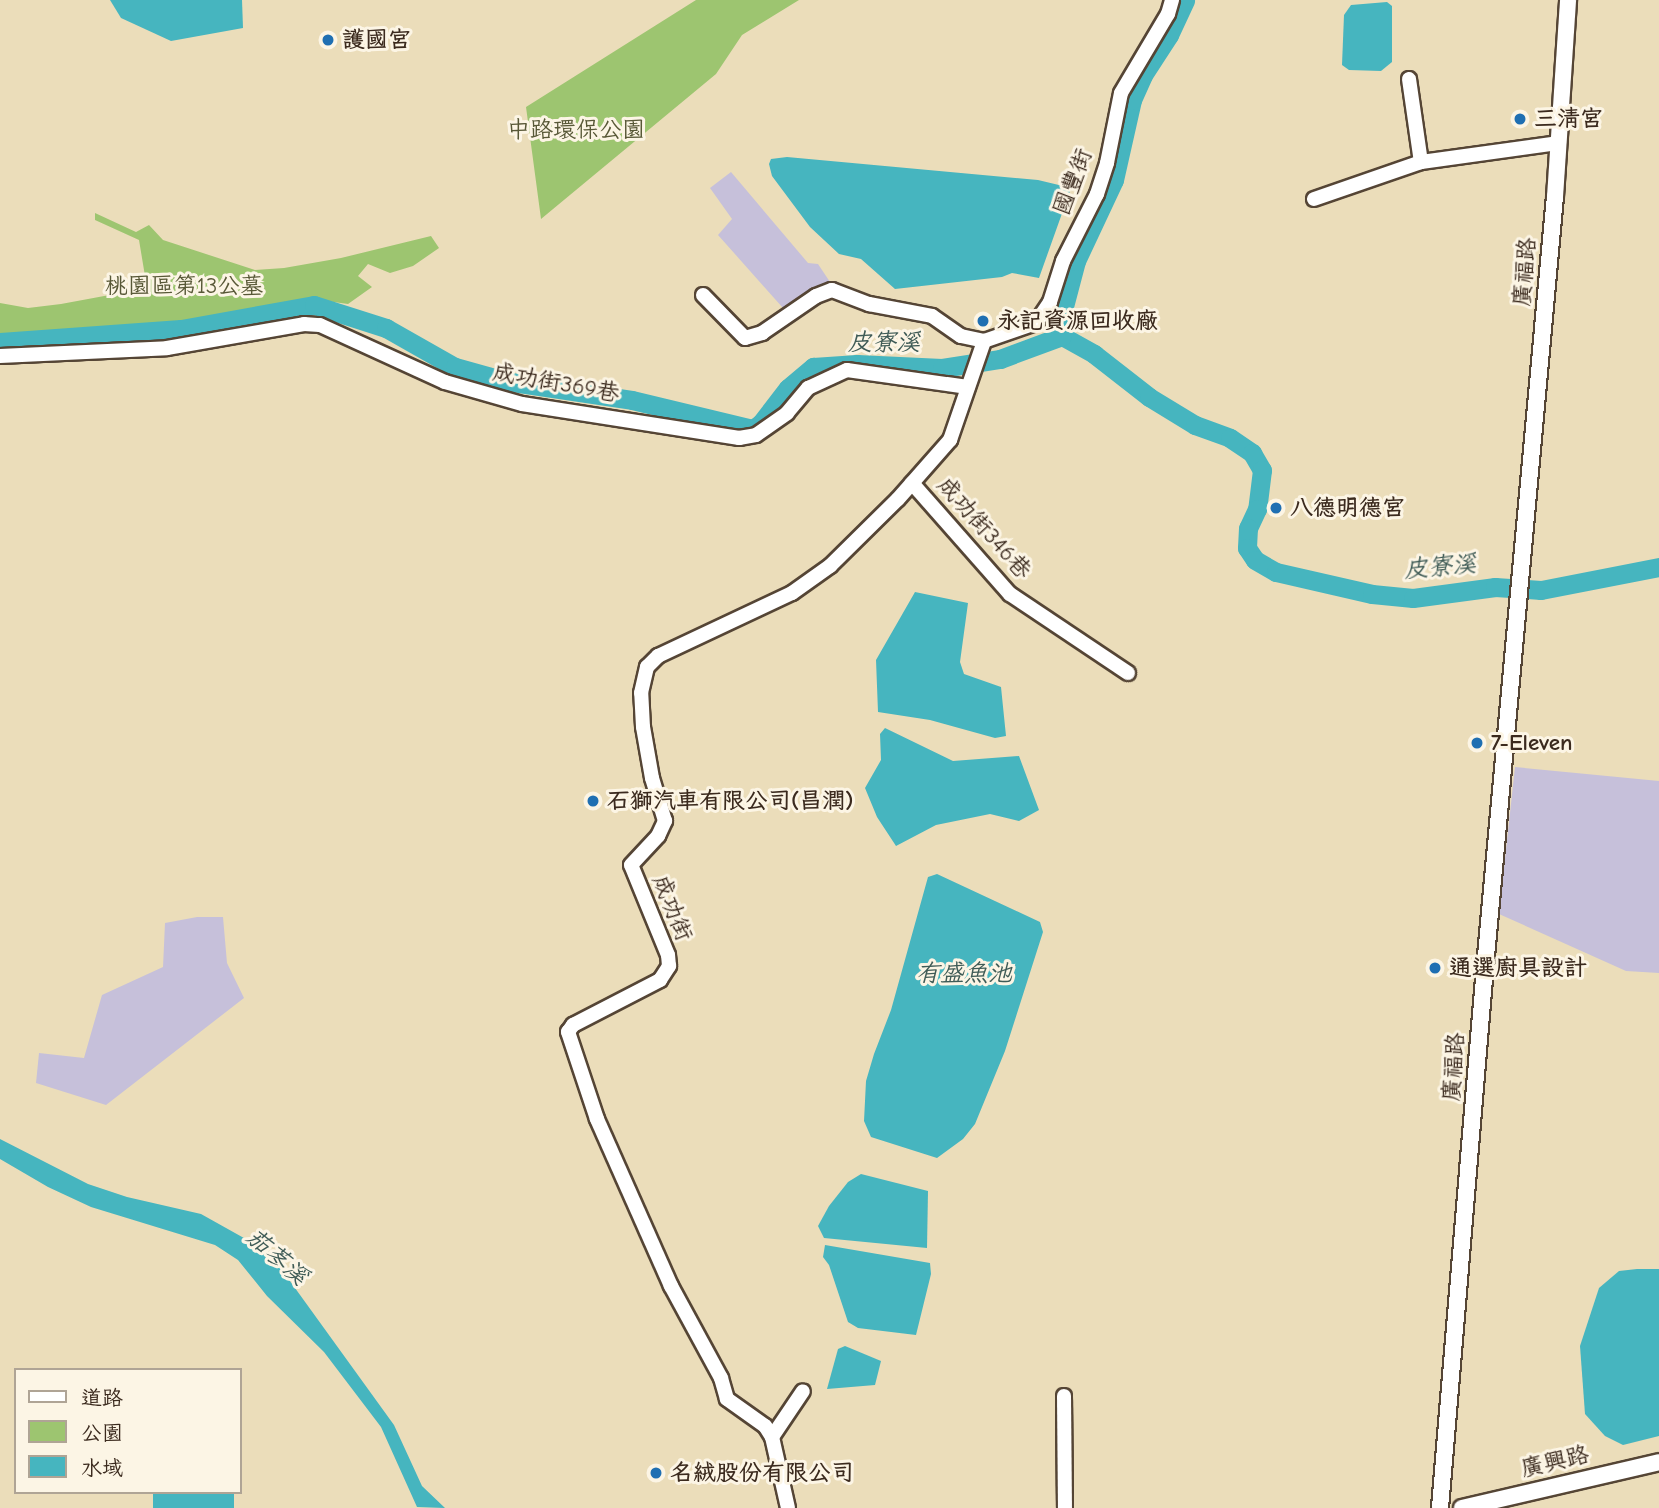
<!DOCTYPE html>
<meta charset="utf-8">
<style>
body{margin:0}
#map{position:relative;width:1659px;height:1508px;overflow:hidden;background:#ebddba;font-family:"Comic Neue","LXGW WenKai TC",sans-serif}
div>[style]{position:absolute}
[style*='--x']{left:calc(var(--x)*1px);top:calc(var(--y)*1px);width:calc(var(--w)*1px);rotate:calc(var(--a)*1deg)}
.industrial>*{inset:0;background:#c6c0da}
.green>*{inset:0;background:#9dc570}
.water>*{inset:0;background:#46b5bf;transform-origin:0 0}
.river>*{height:19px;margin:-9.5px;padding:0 9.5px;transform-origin:9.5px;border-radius:9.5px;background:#46b5bf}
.roads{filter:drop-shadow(2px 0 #554535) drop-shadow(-2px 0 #554535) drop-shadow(0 2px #554535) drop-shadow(0 -2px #554535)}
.minor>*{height:14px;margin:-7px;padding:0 7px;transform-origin:7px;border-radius:7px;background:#fff}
.tertiary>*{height:16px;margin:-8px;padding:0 8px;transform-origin:8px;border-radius:8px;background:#fff}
.dots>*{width:19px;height:19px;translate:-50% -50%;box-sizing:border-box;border:4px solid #fcf5e5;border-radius:50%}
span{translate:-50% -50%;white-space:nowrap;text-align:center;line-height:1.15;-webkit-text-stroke:6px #fcf5e5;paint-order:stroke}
.poi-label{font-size:23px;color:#3b2a1e;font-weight:700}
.left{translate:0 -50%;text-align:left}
.park-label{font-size:23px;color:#585837}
.street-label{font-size:23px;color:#3b2a1e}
.water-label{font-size:24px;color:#3f5b56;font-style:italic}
.legend{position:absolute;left:14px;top:1368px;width:228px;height:126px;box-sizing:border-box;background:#fcf5e5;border:2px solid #afa495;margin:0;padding:9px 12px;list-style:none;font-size:21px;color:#3b2a1e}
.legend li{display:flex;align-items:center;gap:14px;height:35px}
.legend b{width:35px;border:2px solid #afa495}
</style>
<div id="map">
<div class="industrial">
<div style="clip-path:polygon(731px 172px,808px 263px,818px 264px,830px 282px,783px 308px,718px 235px,732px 219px,710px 188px)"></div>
<div style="clip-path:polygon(1515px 767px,1659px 781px,1659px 973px,1626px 971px,1499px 914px)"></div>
<div style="clip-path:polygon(197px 917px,223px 917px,227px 963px,244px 998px,106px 1105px,36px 1083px,39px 1053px,84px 1058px,102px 995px,163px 967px,165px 923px)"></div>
</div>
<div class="green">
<div style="clip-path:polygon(696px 0,799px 0,742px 35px,716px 74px,541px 219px,526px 107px)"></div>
<div style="clip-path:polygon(95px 213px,136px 232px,149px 225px,163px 240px,255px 270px,284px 268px,341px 258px,431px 236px,439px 248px,413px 266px,390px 273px,368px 264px,358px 276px,372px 287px,348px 304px,312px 299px,178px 325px,0 336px,0 303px,28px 308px,61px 304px,115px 294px,146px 282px,139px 240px,95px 220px)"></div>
</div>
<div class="water">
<div style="clip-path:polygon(110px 0,242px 0,243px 28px,171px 41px,121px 18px)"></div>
<div style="clip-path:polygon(1387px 2px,1392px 6px,1392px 62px,1381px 71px,1349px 70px,1342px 65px,1344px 15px,1351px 5px)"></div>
<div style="clip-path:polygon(787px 157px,1038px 180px,1063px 186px,1070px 191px,1039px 278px,1012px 273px,1002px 277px,895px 289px,861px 259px,839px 254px,810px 227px,772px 176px,769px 164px,771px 159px)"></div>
<div style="clip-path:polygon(915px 592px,968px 603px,960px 662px,964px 674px,1001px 687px,1006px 736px,995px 738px,930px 720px,878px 712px,876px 660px)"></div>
<div style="clip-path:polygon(885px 728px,953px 761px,1019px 756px,1039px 810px,1019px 821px,990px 814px,936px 825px,896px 846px,877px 817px,865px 788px,881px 760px,880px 734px)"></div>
<div style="clip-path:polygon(937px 874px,1040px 922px,1043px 932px,1005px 1051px,975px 1124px,963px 1139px,937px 1158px,871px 1137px,864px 1121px,866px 1081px,874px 1054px,891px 1010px,928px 877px)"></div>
<div style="clip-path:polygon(0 1139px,88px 1184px,127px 1197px,201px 1214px,269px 1252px,394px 1425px,422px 1486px,445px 1508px,417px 1507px,381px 1427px,324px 1352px,267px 1296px,238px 1260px,215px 1245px,91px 1207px,48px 1187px,0 1159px)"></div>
<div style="clip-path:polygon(861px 1174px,928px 1191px,927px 1248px,824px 1238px,818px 1226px,829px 1206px,848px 1182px)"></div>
<div style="clip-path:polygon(825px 1245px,930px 1263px,931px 1274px,916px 1335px,858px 1328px,848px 1322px,829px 1265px,823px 1257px)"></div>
<div style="clip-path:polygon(1637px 1269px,1659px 1269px,1659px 1436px,1623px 1445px,1605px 1436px,1585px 1414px,1580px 1346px,1599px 1288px,1619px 1271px)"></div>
<div style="clip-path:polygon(845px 1346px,881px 1361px,875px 1385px,827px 1389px,838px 1349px)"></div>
<div style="left:153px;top:1492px;width:81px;height:17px"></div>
</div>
<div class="river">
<div style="--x:1062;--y:336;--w:37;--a:29"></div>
<div style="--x:1094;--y:354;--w:70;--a:38"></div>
<div style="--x:1149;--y:397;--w:54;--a:31.3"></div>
<div style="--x:1195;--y:425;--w:37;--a:20"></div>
<div style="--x:1230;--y:438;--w:27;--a:34"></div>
<div style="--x:1252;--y:453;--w:20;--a:60"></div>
<div style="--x:1262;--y:470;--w:39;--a:97"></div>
<div style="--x:1257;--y:509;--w:21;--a:115"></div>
<div style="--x:1248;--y:528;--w:20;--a:93"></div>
<div style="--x:1247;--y:548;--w:14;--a:56"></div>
<div style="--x:1255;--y:560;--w:24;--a:30"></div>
<div style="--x:1276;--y:572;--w:98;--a:12.9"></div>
<div style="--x:1372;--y:594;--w:41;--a:5.6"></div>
<div style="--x:1413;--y:598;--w:83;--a:-7.6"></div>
<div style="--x:1495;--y:587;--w:46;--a:3.7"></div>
<div style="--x:1541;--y:590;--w:120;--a:-11"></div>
<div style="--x:1062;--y:336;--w:22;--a:-90"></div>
<div style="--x:1062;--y:314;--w:55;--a:-75.2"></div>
<div style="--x:1076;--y:261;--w:89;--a:-64.9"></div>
<div style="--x:1114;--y:180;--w:82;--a:-77.3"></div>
<div style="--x:1132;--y:100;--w:27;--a:-66"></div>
<div style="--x:1143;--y:75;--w:48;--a:-57"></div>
<div style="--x:1169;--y:35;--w:38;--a:-65"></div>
<div style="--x:0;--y:342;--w:181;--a:-4.1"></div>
<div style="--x:181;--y:329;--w:135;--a:-10.2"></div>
<div style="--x:314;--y:305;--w:76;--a:17.7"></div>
<div style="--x:386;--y:328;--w:79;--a:29.5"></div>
<div style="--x:455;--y:367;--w:52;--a:15.6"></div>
<div style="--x:505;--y:381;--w:128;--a:8.5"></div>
<div style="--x:632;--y:400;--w:124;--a:13.5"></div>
<div style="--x:753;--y:429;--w:10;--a:-37"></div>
<div style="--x:761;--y:423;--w:44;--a:-52.4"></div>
<div style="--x:788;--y:388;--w:33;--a:-40"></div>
<div style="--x:813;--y:367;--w:44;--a:-3.9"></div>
<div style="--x:857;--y:364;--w:85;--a:2.7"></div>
<div style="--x:942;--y:368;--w:59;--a:-8.8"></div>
<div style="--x:1000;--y:359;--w:66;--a:-20.4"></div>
</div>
<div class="roads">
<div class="minor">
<div style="--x:1409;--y:79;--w:84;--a:81.8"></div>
<div style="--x:1314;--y:199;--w:113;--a:-19.1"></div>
<div style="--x:1421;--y:162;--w:138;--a:-7.9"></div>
<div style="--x:703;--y:295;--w:60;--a:45.7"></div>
<div style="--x:745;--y:338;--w:18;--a:-16"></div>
<div style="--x:762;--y:333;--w:65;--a:-34.4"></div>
<div style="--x:816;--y:296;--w:17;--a:-21"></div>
<div style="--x:832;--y:290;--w:40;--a:21"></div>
<div style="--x:869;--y:304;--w:64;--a:10.8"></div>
<div style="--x:932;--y:316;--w:35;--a:35"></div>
<div style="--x:961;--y:336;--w:24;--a:12"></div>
<div style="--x:0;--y:356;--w:167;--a:-2.7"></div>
<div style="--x:167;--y:348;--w:139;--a:-9.9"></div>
<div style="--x:304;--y:324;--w:16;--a:4"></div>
<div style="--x:320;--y:325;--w:137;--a:24.5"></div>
<div style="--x:445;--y:382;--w:80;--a:15.9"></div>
<div style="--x:522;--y:404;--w:220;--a:8.9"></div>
<div style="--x:739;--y:438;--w:17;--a:-10"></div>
<div style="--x:756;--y:435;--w:38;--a:-35"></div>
<div style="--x:787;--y:413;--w:33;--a:-50"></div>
<div style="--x:808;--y:388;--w:43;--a:-24.8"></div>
<div style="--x:847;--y:370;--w:122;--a:8"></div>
<div style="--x:912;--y:483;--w:148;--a:48.6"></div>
<div style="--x:1010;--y:594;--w:142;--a:33.8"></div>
<div style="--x:1064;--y:1396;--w:112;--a:89.5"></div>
<div style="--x:772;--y:1437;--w:55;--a:-56"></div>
<div style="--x:788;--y:1508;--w:73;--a:-102.7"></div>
<div style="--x:772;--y:1437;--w:13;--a:-122"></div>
<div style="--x:765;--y:1426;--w:47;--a:-144.6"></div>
<div style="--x:727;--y:1399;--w:22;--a:-106"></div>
<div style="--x:721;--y:1378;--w:105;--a:-118.5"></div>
<div style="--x:671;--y:1286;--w:183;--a:-113.9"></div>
<div style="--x:597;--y:1119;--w:92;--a:-108.4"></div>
<div style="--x:568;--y:1032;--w:9;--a:-54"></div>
<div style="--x:573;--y:1025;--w:98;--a:-27.3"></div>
<div style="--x:660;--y:980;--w:17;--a:-57"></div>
<div style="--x:669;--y:966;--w:11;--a:-95"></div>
<div style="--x:668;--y:955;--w:97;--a:-112.3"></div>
<div style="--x:631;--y:865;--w:40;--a:-47"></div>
<div style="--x:658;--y:836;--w:17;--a:-65"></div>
<div style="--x:665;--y:821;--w:45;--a:-106.8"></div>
<div style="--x:652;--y:778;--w:52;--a:-100"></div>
<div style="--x:643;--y:727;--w:34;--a:-93"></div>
<div style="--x:641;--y:693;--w:27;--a:-77"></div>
<div style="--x:647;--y:667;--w:16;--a:-45"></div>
<div style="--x:658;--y:656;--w:148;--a:-25.2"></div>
<div style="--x:792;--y:593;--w:47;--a:-35.4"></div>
<div style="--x:830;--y:566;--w:95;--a:-44.6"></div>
<div style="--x:898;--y:499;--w:79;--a:-48.6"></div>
<div style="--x:950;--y:440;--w:105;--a:-71"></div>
<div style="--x:984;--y:341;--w:55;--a:-19.1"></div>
<div style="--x:1036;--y:323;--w:25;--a:-56"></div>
<div style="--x:1050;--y:302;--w:43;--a:-72.4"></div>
<div style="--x:1063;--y:261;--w:75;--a:-63.1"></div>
<div style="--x:1097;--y:194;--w:33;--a:-72"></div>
<div style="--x:1107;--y:163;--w:71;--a:-78.7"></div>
<div style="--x:1121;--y:93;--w:92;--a:-59.3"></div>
<div style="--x:1168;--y:14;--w:15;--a:-74"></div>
</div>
<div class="tertiary">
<div style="--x:1440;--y:1508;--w:532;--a:-85.25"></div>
<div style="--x:1484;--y:978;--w:784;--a:-84.81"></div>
<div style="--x:1555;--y:197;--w:197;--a:-86.2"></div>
<div style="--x:1462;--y:1508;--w:202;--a:-13.1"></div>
</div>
</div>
<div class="dots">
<div style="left:328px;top:40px;background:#1f6fb2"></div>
<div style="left:1520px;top:119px;background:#1f6fb2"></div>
<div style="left:983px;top:321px;background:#1f6fb2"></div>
<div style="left:1276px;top:508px;background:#1f6fb2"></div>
<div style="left:1477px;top:743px;background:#1f6fb2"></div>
<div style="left:593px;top:801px;background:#1f6fb2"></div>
<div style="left:1435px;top:968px;background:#1f6fb2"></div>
<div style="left:656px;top:1473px;background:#1f6fb2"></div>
</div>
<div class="poi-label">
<span class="left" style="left:342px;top:40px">護國宮</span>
<span class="left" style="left:1534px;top:119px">三清宮</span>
<span class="left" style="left:997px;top:321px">永記資源回收廠</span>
<span class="left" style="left:1290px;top:508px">八德明德宮</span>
<span class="left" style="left:1491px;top:743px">7-Eleven</span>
<span class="left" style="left:607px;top:801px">石獅汽車有限公司(昌潤)</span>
<span class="left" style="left:1449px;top:968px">通選廚具設計</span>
<span class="left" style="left:670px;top:1473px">名絨股份有限公司</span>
</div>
<div class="park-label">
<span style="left:576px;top:130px">中路環保公園</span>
<span style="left:184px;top:286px">桃園區第13公墓</span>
</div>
<div class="street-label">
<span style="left:1073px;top:182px;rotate:-69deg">國豐街</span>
<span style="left:1525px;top:272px;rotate:-85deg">廣福路</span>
<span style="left:556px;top:383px;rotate:10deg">成功街369巷</span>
<span style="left:984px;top:528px;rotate:48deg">成功街346巷</span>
<span style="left:672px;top:908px;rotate:68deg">成功街</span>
<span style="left:1454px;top:1067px;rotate:-86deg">廣福路</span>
<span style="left:1555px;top:1462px;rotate:-13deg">廣興路</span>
</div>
<div class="water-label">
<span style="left:884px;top:343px">皮寮溪</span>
<span style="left:1440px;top:567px;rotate:-5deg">皮寮溪</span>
<span style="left:964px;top:974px">有盛魚池</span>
<span style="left:277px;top:1257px;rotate:41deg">茄苳溪</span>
</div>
<ul class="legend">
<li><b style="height:9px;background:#fff"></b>道路</li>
<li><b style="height:19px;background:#9dc570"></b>公園</li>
<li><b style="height:19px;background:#46b5bf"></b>水域</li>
</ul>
</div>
